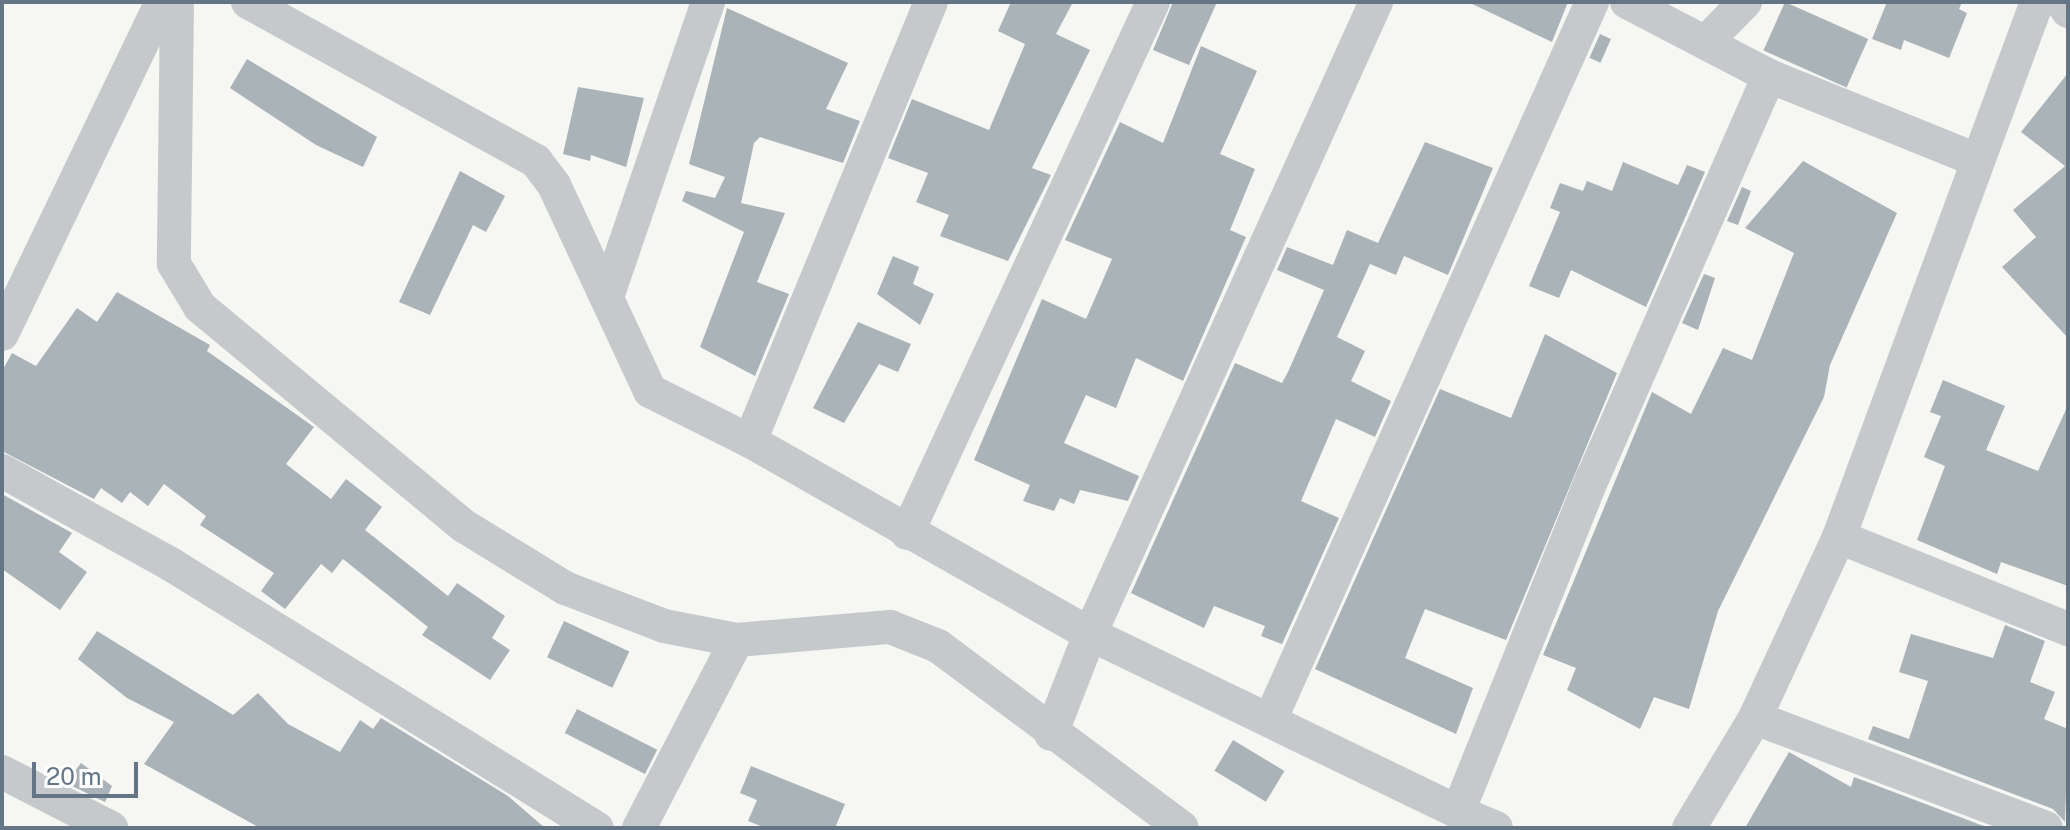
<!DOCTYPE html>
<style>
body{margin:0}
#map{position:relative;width:2070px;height:830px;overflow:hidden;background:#f6f6f3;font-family:"Public Sans",sans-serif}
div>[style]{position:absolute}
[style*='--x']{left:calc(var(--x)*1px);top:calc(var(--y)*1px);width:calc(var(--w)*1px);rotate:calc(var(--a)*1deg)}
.building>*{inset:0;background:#aab3b8;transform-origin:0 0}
.minor>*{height:34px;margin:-17px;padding:0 17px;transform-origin:17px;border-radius:17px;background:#c6c9cc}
span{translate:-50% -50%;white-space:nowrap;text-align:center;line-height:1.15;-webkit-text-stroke:8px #fff;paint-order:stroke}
.frame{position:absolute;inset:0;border:4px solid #647685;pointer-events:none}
.scale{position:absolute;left:32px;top:762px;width:106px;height:36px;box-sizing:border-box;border:4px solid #647685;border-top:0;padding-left:10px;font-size:24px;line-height:28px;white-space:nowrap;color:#647685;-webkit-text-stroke:6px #fff;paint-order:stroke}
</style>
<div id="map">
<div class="building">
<div style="clip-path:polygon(1011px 2px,1073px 2px,1056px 34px,1090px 50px,1032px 168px,1051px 175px,1008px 261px,940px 236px,949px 215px,916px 202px,928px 173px,888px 158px,912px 99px,989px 130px,1025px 44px,998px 31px)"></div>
<div style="clip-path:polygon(1173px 2px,1217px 2px,1189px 65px,1153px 50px)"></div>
<div style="clip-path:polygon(1468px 2px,1568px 2px,1552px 42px)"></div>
<div style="left:1785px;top:2px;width:91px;height:53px;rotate:24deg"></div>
<div style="clip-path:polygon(1887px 2px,1962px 2px,1959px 9px,1967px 13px,1949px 58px,1904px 40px,1901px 50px,1872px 39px)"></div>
<div style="clip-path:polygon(727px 8px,848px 63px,826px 109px,860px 121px,843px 163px,760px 137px,754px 143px,741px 203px,785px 213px,757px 282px,789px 294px,755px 376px,700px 347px,744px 232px,682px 201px,686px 191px,715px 198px,725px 177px,689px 164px)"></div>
<div style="left:1600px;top:34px;width:12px;height:26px;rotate:24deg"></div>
<div style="clip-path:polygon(1201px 46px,1257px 71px,1220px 154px,1255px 169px,1230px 230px,1246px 237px,1183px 381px,1136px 358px,1116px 408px,1086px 395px,1064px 443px,1139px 476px,1128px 501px,1080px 490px,1074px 504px,1060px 498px,1054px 511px,1023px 501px,1030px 485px,974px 460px,1042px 299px,1086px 319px,1112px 259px,1065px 240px,1120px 122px,1163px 143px)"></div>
<div style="clip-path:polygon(247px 59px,377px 137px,363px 167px,316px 145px,230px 88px)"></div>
<div style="clip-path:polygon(2068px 73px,2068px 338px,2002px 267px,2036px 237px,2013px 210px,2065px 166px,2021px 132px)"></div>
<div style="clip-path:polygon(578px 87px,644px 98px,626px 167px,591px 155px,590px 161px,563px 154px)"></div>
<div style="clip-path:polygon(1425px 142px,1493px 168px,1448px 275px,1404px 256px,1396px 275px,1370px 264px,1337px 337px,1365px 351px,1351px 381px,1391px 401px,1375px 437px,1336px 419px,1301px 501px,1339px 518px,1282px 644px,1261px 636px,1265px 626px,1214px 606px,1204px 628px,1131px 593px,1235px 363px,1282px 383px,1288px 372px,1324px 290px,1277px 270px,1287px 247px,1333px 265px,1347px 230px,1378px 243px)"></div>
<div style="clip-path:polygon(1803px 161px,1897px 213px,1830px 365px,1824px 397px,1718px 611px,1689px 709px,1654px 697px,1640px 729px,1567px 690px,1576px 668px,1543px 655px,1652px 392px,1691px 414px,1723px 348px,1752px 360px,1794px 253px,1745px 228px)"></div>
<div style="clip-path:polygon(1623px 162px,1678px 185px,1687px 165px,1705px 172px,1646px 307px,1571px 270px,1559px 298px,1529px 286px,1560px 212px,1550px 208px,1560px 183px,1583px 191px,1587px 181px,1612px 191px)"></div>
<div style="clip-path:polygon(460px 171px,505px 196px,486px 232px,473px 225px,430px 315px,399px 302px)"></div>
<div style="clip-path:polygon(1742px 187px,1751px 191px,1738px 225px,1727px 221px)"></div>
<div style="clip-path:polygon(893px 256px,919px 267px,913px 284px,934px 294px,920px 325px,877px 294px)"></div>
<div style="clip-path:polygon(1704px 274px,1715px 278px,1698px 330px,1682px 323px)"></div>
<div style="clip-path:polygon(117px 292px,210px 345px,207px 351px,314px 427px,286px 464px,331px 499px,346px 479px,382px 507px,365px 530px,448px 596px,457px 583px,505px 616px,492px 638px,510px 650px,490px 680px,422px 635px,428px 627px,343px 559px,332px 573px,321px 564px,285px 609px,261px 591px,274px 573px,200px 525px,206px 516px,164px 484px,148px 506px,130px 492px,122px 503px,101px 488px,94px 499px,2px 451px,2px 371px,12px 353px,36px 366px,77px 308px,97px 322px)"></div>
<div style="clip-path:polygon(858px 322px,911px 344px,898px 372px,879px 364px,844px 423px,813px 408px)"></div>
<div style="clip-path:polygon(1545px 334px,1617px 373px,1506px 640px,1425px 609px,1405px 658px,1473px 688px,1456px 734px,1315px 669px,1440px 389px,1511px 418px)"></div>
<div style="clip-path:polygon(1943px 380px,2005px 406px,1986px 450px,2038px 471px,2068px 405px,2068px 586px,2001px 562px,1997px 574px,1917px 540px,1945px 466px,1924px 457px,1941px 416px,1930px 412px)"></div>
<div style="clip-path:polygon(2px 494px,72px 533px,59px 552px,87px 572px,60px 610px,2px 569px)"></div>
<div style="left:564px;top:621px;width:72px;height:40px;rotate:25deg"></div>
<div style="clip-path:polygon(2005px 625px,2045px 641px,2030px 682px,2055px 692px,2044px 719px,2068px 729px,2065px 822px,2053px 809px,1868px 739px,1873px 726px,1909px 739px,1928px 681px,1899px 672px,1911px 634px,1993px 658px)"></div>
<div style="clip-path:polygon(97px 631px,233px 715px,258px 693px,288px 724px,340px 752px,360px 720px,373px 729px,381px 718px,508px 796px,545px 828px,260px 828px,144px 764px,174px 722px,127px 698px,78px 659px)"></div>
<div style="left:577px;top:709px;width:90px;height:27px;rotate:27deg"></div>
<div style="left:1233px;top:740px;width:60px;height:36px;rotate:31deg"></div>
<div style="clip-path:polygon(1789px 752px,1851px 787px,1854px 777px,1989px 828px,1745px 828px)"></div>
<div style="clip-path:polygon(81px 763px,112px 786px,105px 802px,66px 783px)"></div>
<div style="clip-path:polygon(751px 766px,845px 804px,835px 828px,765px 828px,748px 821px,757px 800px,740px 793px)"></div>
</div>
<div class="minor">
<div style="--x:177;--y:2;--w:262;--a:90.7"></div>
<div style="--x:174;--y:264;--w:50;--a:58.8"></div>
<div style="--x:200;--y:307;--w:343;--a:39.7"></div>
<div style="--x:464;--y:526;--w:119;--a:31.5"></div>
<div style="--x:565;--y:588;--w:106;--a:21"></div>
<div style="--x:664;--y:626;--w:74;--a:10.9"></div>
<div style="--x:737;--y:640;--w:154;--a:-4.9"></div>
<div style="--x:890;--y:627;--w:52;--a:21.6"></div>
<div style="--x:938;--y:646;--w:304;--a:36.7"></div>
<div style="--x:248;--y:2;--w:329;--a:28.9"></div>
<div style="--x:536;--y:161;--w:30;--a:53"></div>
<div style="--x:554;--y:185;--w:227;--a:65"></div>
<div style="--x:650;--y:391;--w:112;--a:26.6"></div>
<div style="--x:750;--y:441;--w:391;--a:29.6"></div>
<div style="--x:1090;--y:634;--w:409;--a:25.8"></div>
<div style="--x:1627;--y:2;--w:160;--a:27.5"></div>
<div style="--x:1769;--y:76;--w:224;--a:22"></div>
<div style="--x:2062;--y:2;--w:11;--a:56"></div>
<div style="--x:1706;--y:42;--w:56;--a:-45.7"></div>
<div style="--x:608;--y:294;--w:309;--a:-71.1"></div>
<div style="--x:2;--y:334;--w:369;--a:-64.3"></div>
<div style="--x:750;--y:441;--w:475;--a:-67.6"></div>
<div style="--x:2;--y:471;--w:194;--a:28.9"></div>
<div style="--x:172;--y:565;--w:500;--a:31.8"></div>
<div style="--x:907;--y:533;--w:585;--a:-65.14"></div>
<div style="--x:1839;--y:537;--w:247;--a:21.9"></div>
<div style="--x:1271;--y:718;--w:785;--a:-65.85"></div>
<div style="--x:1755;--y:718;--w:311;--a:20.7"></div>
<div style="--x:1051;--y:734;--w:107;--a:-68.7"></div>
<div style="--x:1090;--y:634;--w:694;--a:-65.65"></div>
<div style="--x:2;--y:772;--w:123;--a:27.2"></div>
<div style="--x:639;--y:828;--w:212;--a:-62.5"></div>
<div style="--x:1496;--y:828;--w:41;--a:-157.2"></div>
<div style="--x:1458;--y:812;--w:361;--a:-68.1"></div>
<div style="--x:1593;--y:477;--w:438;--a:-66.3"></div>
<div style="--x:1689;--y:828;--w:128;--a:-59"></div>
<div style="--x:1755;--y:718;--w:200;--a:-65.1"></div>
<div style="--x:1839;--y:537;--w:570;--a:-69.69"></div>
</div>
<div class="frame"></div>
<div class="scale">20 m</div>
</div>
